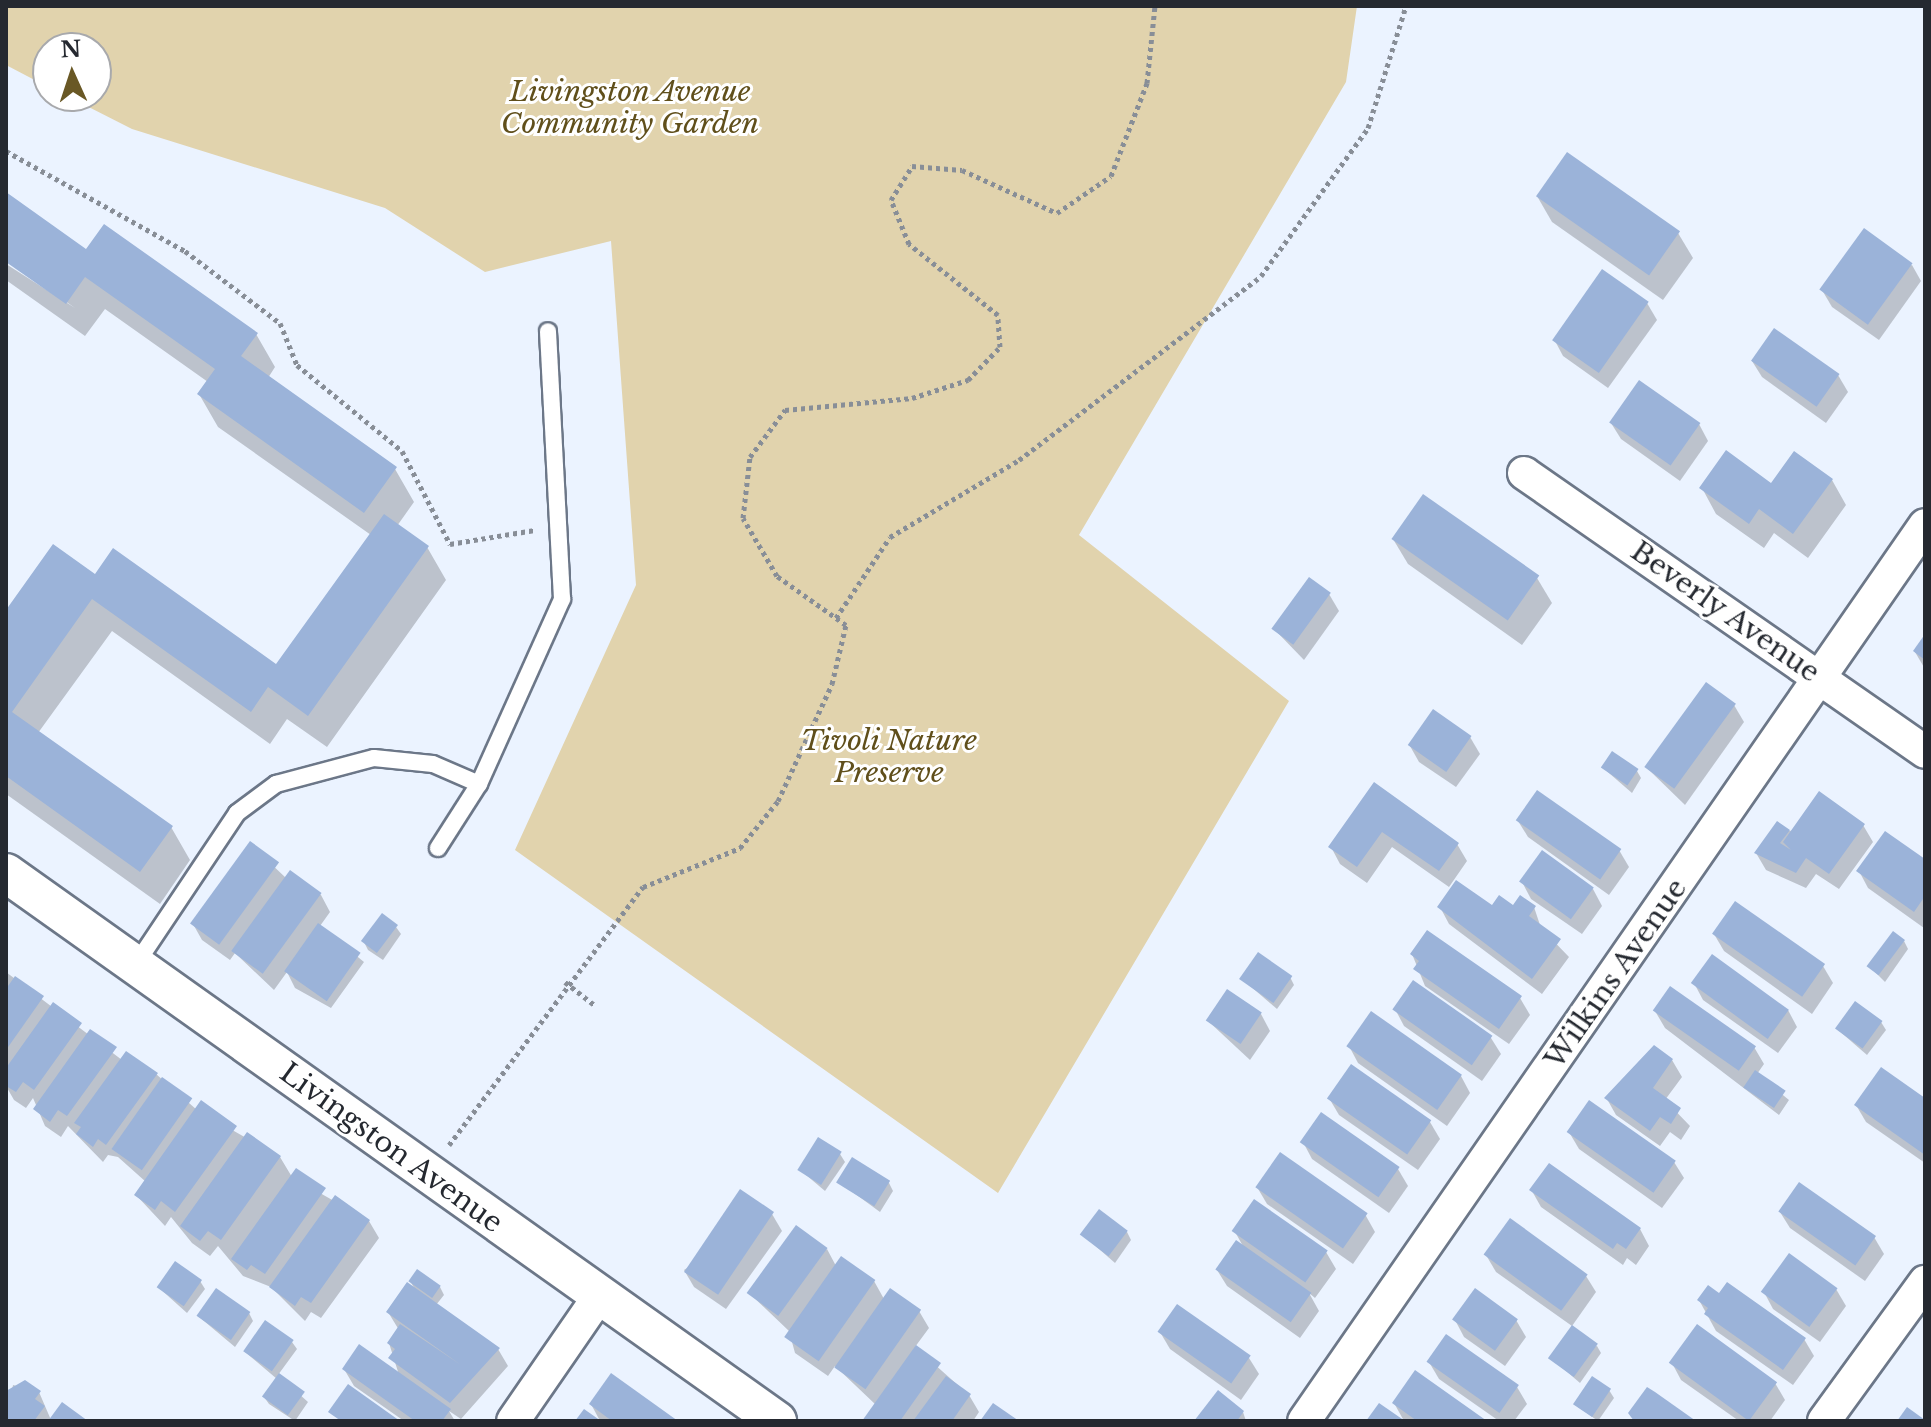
<!DOCTYPE html>
<style>
body{margin:0}
#map{position:relative;width:1931px;height:1427px;overflow:hidden;background:#ebf3ff;font-family:"Libre Baskerville",serif}
div>[style]{position:absolute}
[style*='--x']{left:calc(var(--x)*1px);top:calc(var(--y)*1px);width:calc(var(--w)*1px);rotate:calc(var(--a)*1deg)}
.green>*{inset:0;background:#e1d3ad}
.shadow>*{inset:0;background:#0003}
.building>*{inset:0;background:#9bb3d9;transform-origin:0 0}
.path>*{height:5px;margin-top:-2.5px;transform-origin:0;background:repeating-linear-gradient(90deg,#888e97 0 4px,transparent 0 8px)}
.roads{filter:drop-shadow(2px 0 #6c7788) drop-shadow(-2px 0 #6c7788) drop-shadow(0 2px #6c7788) drop-shadow(0 -2px #6c7788)}
.service>*{height:16px;margin:-8px;padding:0 8px;transform-origin:8px;border-radius:8px;background:#fff}
.minor>*{height:32px;margin:-16px;padding:0 16px;transform-origin:16px;border-radius:16px;background:#fff}
.tertiary>*{height:38px;margin:-19px;padding:0 19px;transform-origin:19px;border-radius:19px;background:#fff}
span{translate:-50% -50%;white-space:nowrap;text-align:center;line-height:1.15;-webkit-text-stroke:6px #fff;paint-order:stroke}
.park-label{font-size:28px;color:#604f1b;font-style:italic}
.street-label{font-size:28px;color:#252930}
.frame{position:absolute;inset:0;border:8px solid #252930;pointer-events:none}
.north{position:absolute;left:32px;top:32px;width:80px;height:80px;box-sizing:border-box;background:#fff;border:2px solid #a8a9ac;border-radius:50%;rotate:357deg;font-size:22px;font-weight:700;line-height:32px;text-align:center;color:#252930}
.north::after{content:'';display:block;margin:auto;width:28px;height:36px;background:#695825;clip-path:polygon(50% 0,100% 100%,50% 72%,0 100%)}
</style>
<div id="map">
<div class="green">
<div style="clip-path:polygon(6px 6px,1357px 6px,1346px 82px,1079px 535px,1289px 701px,998px 1193px,515px 850px,636px 585px,611px 241px,485px 272px,385px 208px,132px 129px,67px 96px,96px 96px,96px 48px,48px 48px,48px 87px,6px 65px)"></div>
</div>
<div class="shadow">
<div style="clip-path:polygon(6px 195px,86px 252px,256px 334px,275px 367px,268px 378px,395px 469px,414px 502px,397px 526px,427px 547px,446px 580px,327px 747px,287px 719px,270px 744px,112px 631px,38px 733px,171px 827px,190px 860px,160px 904px,6px 794px,6px 613px,95px 577px,277px 667px,371px 535px,218px 427px,199px 394px,208px 382px,105px 309px,85px 336px,6px 280px,6px 264px,75px 308px,6px 259px)"></div>
<div style="clip-path:polygon(1537px 196px,1678px 233px,1693px 258px,1663px 300px,1552px 222px)"></div>
<div style="clip-path:polygon(1912px 265px,1921px 281px,1879px 340px,1832px 307px,1822px 290px)"></div>
<div style="clip-path:polygon(1647px 303px,1657px 320px,1608px 388px,1563px 356px,1554px 339px)"></div>
<div style="clip-path:polygon(1752px 361px,1838px 375px,1848px 392px,1826px 423px,1762px 377px)"></div>
<div style="clip-path:polygon(1611px 423px,1699px 424px,1708px 441px,1680px 481px,1621px 439px)"></div>
<div style="clip-path:polygon(1832px 480px,1846px 505px,1808px 558px,1774px 533px,1764px 548px,1716px 514px,1702px 488px)"></div>
<div style="clip-path:polygon(1393px 539px,1537px 578px,1552px 603px,1522px 645px,1408px 564px)"></div>
<div style="clip-path:polygon(1329px 594px,1339px 611px,1304px 660px,1274px 629px)"></div>
<div style="clip-path:polygon(1925px 638px,1925px 669px,1915px 652px)"></div>
<div style="clip-path:polygon(1734px 705px,1744px 722px,1685px 805px,1647px 768px)"></div>
<div style="clip-path:polygon(1470px 737px,1480px 754px,1456px 787px,1419px 762px,1410px 746px)"></div>
<div style="clip-path:polygon(1602px 767px,1637px 771px,1641px 778px,1632px 793px)"></div>
<div style="clip-path:polygon(1374px 785px,1457px 844px,1467px 861px,1449px 887px,1392px 847px,1367px 883px,1340px 864px,1331px 847px)"></div>
<div style="clip-path:polygon(1518px 821px,1619px 850px,1629px 867px,1609px 895px,1528px 837px)"></div>
<div style="clip-path:polygon(1863px 825px,1873px 842px,1839px 889px,1816px 874px,1806px 888px,1766px 870px,1756px 853px,1788px 831px)"></div>
<div style="clip-path:polygon(250px 844px,286px 878px,290px 873px,321px 895px,330px 912px,320px 926px,364px 962px,331px 1008px,295px 988px,287px 972px,274px 990px,235px 953px,230px 960px,202px 940px,193px 924px)"></div>
<div style="clip-path:polygon(1925px 862px,1924px 928px,1868px 888px,1859px 871px)"></div>
<div style="clip-path:polygon(1522px 882px,1593px 889px,1602px 906px,1582px 934px,1531px 899px)"></div>
<div style="clip-path:polygon(1440px 907px,1534px 907px,1541px 928px,1569px 957px,1542px 994px,1449px 924px)"></div>
<div style="clip-path:polygon(396px 927px,401px 934px,383px 960px,368px 950px,364px 942px)"></div>
<div style="clip-path:polygon(1714px 934px,1823px 966px,1833px 983px,1812px 1014px,1724px 951px)"></div>
<div style="clip-path:polygon(1904px 941px,1908px 949px,1885px 982px,1870px 967px)"></div>
<div style="clip-path:polygon(1412px 954px,1520px 998px,1530px 1015px,1509px 1044px,1425px 986px)"></div>
<div style="clip-path:polygon(6px 972px,122px 1060px,156px 1074px,197px 1110px,280px 1157px,292px 1177px,369px 1221px,379px 1238px,321px 1318px,311px 1312px,305px 1321px,271px 1287px,243px 1276px,218px 1246px,210px 1256px,192px 1243px,171px 1217px,165px 1226px,136px 1195px,146px 1182px,118px 1157px,108px 1155px,103px 1162px,68px 1126px,61px 1137px,45px 1126px,33px 1098px,26px 1108px,14px 1100px,6px 1086px)"></div>
<div style="clip-path:polygon(1290px 977px,1294px 985px,1277px 1009px,1242px 979px)"></div>
<div style="clip-path:polygon(1414px 983px,1491px 1038px,1501px 1054px,1482px 1081px,1404px 1026px,1395px 1009px)"></div>
<div style="clip-path:polygon(1694px 983px,1788px 1010px,1797px 1027px,1778px 1053px,1703px 1000px)"></div>
<div style="clip-path:polygon(1655px 1011px,1754px 1047px,1764px 1064px,1757px 1074px,1789px 1100px,1779px 1115px,1665px 1028px)"></div>
<div style="clip-path:polygon(1261px 1014px,1270px 1031px,1250px 1060px,1207px 1020px)"></div>
<div style="clip-path:polygon(1881px 1022px,1886px 1030px,1867px 1055px,1837px 1029px)"></div>
<div style="clip-path:polygon(1349px 1046px,1461px 1076px,1470px 1093px,1447px 1126px,1358px 1063px)"></div>
<div style="clip-path:polygon(1672px 1060px,1682px 1077px,1665px 1100px,1690px 1126px,1681px 1140px,1670px 1132px,1660px 1146px,1616px 1115px,1607px 1099px)"></div>
<div style="clip-path:polygon(1329px 1098px,1430px 1122px,1440px 1139px,1418px 1170px,1339px 1115px)"></div>
<div style="clip-path:polygon(1925px 1100px,1925px 1163px,1866px 1122px,1856px 1105px)"></div>
<div style="clip-path:polygon(1569px 1132px,1674px 1162px,1684px 1178px,1662px 1208px,1579px 1149px)"></div>
<div style="clip-path:polygon(1303px 1142px,1398px 1169px,1408px 1186px,1389px 1213px,1312px 1159px)"></div>
<div style="clip-path:polygon(840px 1154px,845px 1162px,825px 1191px,799px 1169px)"></div>
<div style="clip-path:polygon(839px 1182px,889px 1183px,893px 1191px,880px 1212px)"></div>
<div style="clip-path:polygon(1257px 1187px,1366px 1216px,1375px 1232px,1353px 1264px,1267px 1204px)"></div>
<div style="clip-path:polygon(1532px 1191px,1640px 1229px,1649px 1246px,1636px 1265px,1627px 1258px,1623px 1265px,1541px 1207px)"></div>
<div style="clip-path:polygon(1780px 1212px,1874px 1237px,1884px 1254px,1865px 1281px,1790px 1228px)"></div>
<div style="clip-path:polygon(772px 1214px,782px 1231px,726px 1309px,694px 1287px,684px 1270px)"></div>
<div style="clip-path:polygon(1234px 1230px,1326px 1252px,1336px 1269px,1315px 1298px,1309px 1293px,1319px 1311px,1300px 1338px,1227px 1286px,1217px 1270px,1244px 1248px)"></div>
<div style="clip-path:polygon(1127px 1232px,1131px 1240px,1115px 1263px,1083px 1235px)"></div>
<div style="clip-path:polygon(827px 1249px,836px 1266px,874px 1281px,884px 1299px,919px 1311px,929px 1328px,915px 1347px,969px 1395px,979px 1412px,973px 1421px,865px 1421px,876px 1405px,835px 1366px,828px 1376px,795px 1353px,789px 1331px,749px 1293px)"></div>
<div style="clip-path:polygon(1486px 1255px,1586px 1276px,1596px 1292px,1572px 1326px,1496px 1272px)"></div>
<div style="clip-path:polygon(200px 1281px,205px 1289px,187px 1313px,158px 1287px)"></div>
<div style="clip-path:polygon(410px 1281px,440px 1287px,444px 1295px,436px 1305px,498px 1349px,508px 1366px,461px 1419px,449px 1411px,455px 1421px,404px 1421px,354px 1386px,344px 1369px,399px 1375px,389px 1343px,399px 1330px,388px 1312px,416px 1291px)"></div>
<div style="clip-path:polygon(1836px 1289px,1846px 1306px,1820px 1342px,1773px 1309px,1764px 1292px)"></div>
<div style="clip-path:polygon(1699px 1300px,1804px 1339px,1814px 1356px,1793px 1385px,1716px 1331px)"></div>
<div style="clip-path:polygon(249px 1313px,253px 1321px,235px 1347px,198px 1316px)"></div>
<div style="clip-path:polygon(1455px 1320px,1516px 1320px,1526px 1337px,1505px 1366px,1464px 1337px)"></div>
<div style="clip-path:polygon(1160px 1332px,1249px 1358px,1259px 1374px,1241px 1400px,1170px 1349px)"></div>
<div style="clip-path:polygon(292px 1342px,297px 1349px,278px 1375px,308px 1402px,295px 1421px,269px 1404px,264px 1397px,277px 1379px,245px 1352px)"></div>
<div style="clip-path:polygon(1597px 1346px,1601px 1353px,1580px 1383px,1551px 1358px)"></div>
<div style="clip-path:polygon(1429px 1362px,1517px 1387px,1527px 1404px,1514px 1421px,1499px 1421px,1439px 1379px)"></div>
<div style="clip-path:polygon(1672px 1363px,1775px 1383px,1785px 1400px,1770px 1421px,1739px 1421px,1681px 1380px)"></div>
<div style="clip-path:polygon(13px 1385px,39px 1392px,51px 1420px,84px 1421px,6px 1421px)"></div>
<div style="clip-path:polygon(1609px 1390px,1614px 1398px,1598px 1421px,1574px 1404px)"></div>
<div style="clip-path:polygon(1394px 1403px,1484px 1421px,1404px 1421px)"></div>
<div style="clip-path:polygon(591px 1404px,675px 1421px,600px 1421px)"></div>
<div style="clip-path:polygon(1243px 1412px,1246px 1421px,1197px 1421px)"></div>
</div>
<div class="building">
<div style="left:1567px;top:152px;width:138px;height:54px;rotate:35deg"></div>
<div style="clip-path:polygon(6px 192px,86px 249px,104px 224px,258px 333px,241px 356px,397px 467px,364px 513px,197px 394px,215px 369px,85px 277px,66px 304px,6px 262px)"></div>
<div style="left:1864px;top:228px;width:60px;height:76px;rotate:36deg"></div>
<div style="left:1602px;top:269px;width:57px;height:87px;rotate:35deg"></div>
<div style="left:1774px;top:328px;width:80px;height:40px;rotate:35deg"></div>
<div style="left:1639px;top:380px;width:75px;height:52px;rotate:35deg"></div>
<div style="clip-path:polygon(1726px 450px,1771px 483px,1794px 451px,1833px 479px,1793px 534px,1759px 509px,1749px 524px,1699px 488px)"></div>
<div style="left:1423px;top:494px;width:142px;height:55px;rotate:35deg"></div>
<div style="clip-path:polygon(384px 514px,429px 546px,308px 716px,268px 687px,251px 712px,92px 599px,12px 712px,173px 826px,140px 872px,6px 776px,6px 610px,53px 544px,95px 574px,113px 548px,276px 664px)"></div>
<div style="left:1309px;top:577px;width:27px;height:64px;rotate:36deg"></div>
<div style="clip-path:polygon(1925px 634px,1925px 660px,1913px 651px)"></div>
<div style="left:1706px;top:682px;width:37px;height:105px;rotate:36deg"></div>
<div style="left:1433px;top:709px;width:47px;height:44px;rotate:35deg"></div>
<div style="left:1612px;top:751px;width:32px;height:20px;rotate:34deg"></div>
<div style="clip-path:polygon(1374px 782px,1459px 843px,1439px 871px,1382px 832px,1357px 867px,1328px 847px)"></div>
<div style="left:1537px;top:790px;width:103px;height:37px;rotate:35deg"></div>
<div style="clip-path:polygon(1819px 791px,1865px 824px,1829px 874px,1806px 858px,1796px 873px,1754px 853px,1777px 821px,1790px 830px,1780px 843px,1791px 850px,1783px 842px)"></div>
<div style="clip-path:polygon(1885px 831px,1925px 859px,1925px 896px,1914px 912px,1856px 871px)"></div>
<div style="left:250px;top:841px;width:36px;height:102px;rotate:36deg"></div>
<div style="left:1542px;top:850px;width:64px;height:39px;rotate:36deg"></div>
<div style="left:290px;top:870px;width:39px;height:100px;rotate:36deg"></div>
<div style="clip-path:polygon(1456px 880px,1492px 905px,1499px 895px,1513px 905px,1520px 895px,1536px 906px,1529px 916px,1561px 939px,1532px 979px,1437px 907px)"></div>
<div style="left:1735px;top:901px;width:110px;height:40px;rotate:35deg"></div>
<div style="left:382px;top:913px;width:20px;height:35px;rotate:37deg"></div>
<div style="left:318px;top:923px;width:52px;height:59px;rotate:35deg"></div>
<div style="clip-path:polygon(1427px 930px,1522px 996px,1499px 1029px,1413px 969px,1419px 961px,1410px 954px)"></div>
<div style="left:1893px;top:931px;width:15px;height:44px;rotate:37deg"></div>
<div style="left:1258px;top:952px;width:42px;height:33px;rotate:35deg"></div>
<div style="left:1712px;top:954px;width:95px;height:36px;rotate:36deg"></div>
<div style="clip-path:polygon(15px 976px,44px 996px,6px 1050px,6px 989px)"></div>
<div style="left:1413px;top:980px;width:97px;height:36px;rotate:35deg"></div>
<div style="left:1670px;top:986px;width:105px;height:30px;rotate:35deg"></div>
<div style="left:1227px;top:989px;width:42px;height:38px;rotate:34deg"></div>
<div style="left:1855px;top:1001px;width:34px;height:34px;rotate:36deg"></div>
<div style="clip-path:polygon(53px 1002px,82px 1023px,34px 1090px,23px 1082px,16px 1092px,6px 1086px,6px 1068px)"></div>
<div style="left:1371px;top:1011px;width:111px;height:43px;rotate:35deg"></div>
<div style="clip-path:polygon(90px 1029px,117px 1047px,67px 1116px,58px 1110px,50px 1122px,33px 1109px)"></div>
<div style="clip-path:polygon(1654px 1045px,1673px 1059px,1653px 1088px,1681px 1108px,1671px 1124px,1660px 1117px,1650px 1131px,1604px 1098px)"></div>
<div style="clip-path:polygon(126px 1051px,158px 1073px,106px 1145px,98px 1139px,93px 1147px,76px 1134px,81px 1127px,74px 1123px)"></div>
<div style="left:1351px;top:1064px;width:98px;height:42px;rotate:35deg"></div>
<div style="clip-path:polygon(1881px 1067px,1925px 1098px,1925px 1155px,1854px 1105px)"></div>
<div style="left:1755px;top:1070px;width:37px;height:21px;rotate:34deg"></div>
<div style="left:162px;top:1077px;width:37px;height:88px;rotate:35deg"></div>
<div style="clip-path:polygon(201px 1100px,237px 1126px,175px 1212px,161px 1201px,155px 1210px,134px 1195px)"></div>
<div style="left:1589px;top:1100px;width:106px;height:39px;rotate:35deg"></div>
<div style="left:1321px;top:1112px;width:96px;height:37px;rotate:35deg"></div>
<div style="clip-path:polygon(247px 1132px,281px 1156px,221px 1240px,208px 1231px,200px 1241px,180px 1226px)"></div>
<div style="left:818px;top:1137px;width:28px;height:39px;rotate:32deg"></div>
<div style="left:1280px;top:1152px;width:107px;height:43px;rotate:35deg"></div>
<div style="left:852px;top:1157px;width:45px;height:30px;rotate:32deg"></div>
<div style="clip-path:polygon(1549px 1163px,1641px 1228px,1626px 1249px,1617px 1243px,1613px 1249px,1529px 1190px)"></div>
<div style="clip-path:polygon(296px 1168px,326px 1188px,265px 1274px,251px 1265px,247px 1270px,231px 1259px)"></div>
<div style="left:1799px;top:1182px;width:94px;height:36px;rotate:35deg"></div>
<div style="left:740px;top:1189px;width:41px;height:100px;rotate:34deg"></div>
<div style="clip-path:polygon(335px 1195px,370px 1220px,311px 1303px,301px 1297px,295px 1306px,269px 1287px)"></div>
<div style="left:1254px;top:1199px;width:90px;height:39px;rotate:35deg"></div>
<div style="left:1099px;top:1209px;width:36px;height:32px;rotate:37deg"></div>
<div style="left:1510px;top:1218px;width:96px;height:45px;rotate:36deg"></div>
<div style="left:796px;top:1225px;width:39px;height:84px;rotate:36deg"></div>
<div style="left:1236px;top:1240px;width:92px;height:36px;rotate:35deg"></div>
<div style="left:1789px;top:1253px;width:60px;height:48px;rotate:36deg"></div>
<div style="left:841px;top:1256px;width:42px;height:99px;rotate:35deg"></div>
<div style="left:175px;top:1261px;width:33px;height:32px;rotate:35deg"></div>
<div style="left:417px;top:1269px;width:29px;height:15px;rotate:35deg"></div>
<div style="clip-path:polygon(407px 1282px,500px 1348px,450px 1403px,388px 1358px,395px 1349px,387px 1343px,400px 1324px,461px 1365px,386px 1312px)"></div>
<div style="clip-path:polygon(1727px 1282px,1806px 1338px,1783px 1370px,1704px 1314px,1708px 1308px,1697px 1300px,1708px 1285px,1719px 1293px)"></div>
<div style="left:216px;top:1288px;width:42px;height:34px;rotate:35deg"></div>
<div style="left:890px;top:1288px;width:38px;height:97px;rotate:35deg"></div>
<div style="left:1475px;top:1288px;width:53px;height:39px;rotate:36deg"></div>
<div style="left:1177px;top:1304px;width:90px;height:34px;rotate:35deg"></div>
<div style="left:265px;top:1320px;width:35px;height:38px;rotate:35deg"></div>
<div style="left:1697px;top:1324px;width:99px;height:48px;rotate:36deg"></div>
<div style="left:1572px;top:1325px;width:32px;height:41px;rotate:36deg"></div>
<div style="left:1446px;top:1334px;width:89px;height:34px;rotate:35deg"></div>
<div style="clip-path:polygon(359px 1344px,451px 1409px,442px 1421px,415px 1421px,342px 1369px)"></div>
<div style="clip-path:polygon(916px 1345px,941px 1363px,900px 1421px,862px 1421px)"></div>
<div style="clip-path:polygon(1415px 1370px,1487px 1421px,1417px 1421px,1392px 1403px)"></div>
<div style="left:279px;top:1373px;width:32px;height:29px;rotate:36deg"></div>
<div style="clip-path:polygon(611px 1373px,678px 1421px,612px 1421px,589px 1404px)"></div>
<div style="clip-path:polygon(946px 1376px,971px 1394px,952px 1421px,913px 1421px)"></div>
<div style="left:1592px;top:1376px;width:23px;height:34px;rotate:34deg"></div>
<div style="clip-path:polygon(25px 1380px,41px 1391px,35px 1399px,45px 1406px,34px 1421px,6px 1421px,6px 1391px)"></div>
<div style="clip-path:polygon(348px 1384px,400px 1421px,341px 1421px,328px 1412px)"></div>
<div style="clip-path:polygon(1647px 1387px,1655px 1392px,1696px 1421px,1634px 1421px,1628px 1413px)"></div>
<div style="clip-path:polygon(1218px 1390px,1244px 1411px,1237px 1421px,1194px 1421px)"></div>
<div style="clip-path:polygon(62px 1402px,88px 1421px,48px 1421px)"></div>
<div style="clip-path:polygon(993px 1403px,1019px 1421px,980px 1421px)"></div>
<div style="clip-path:polygon(1379px 1403px,1405px 1421px,1366px 1421px)"></div>
<div style="clip-path:polygon(1907px 1407px,1925px 1420px,1925px 1421px,1897px 1421px)"></div>
<div style="clip-path:polygon(584px 1409px,601px 1421px,575px 1421px)"></div>
</div>
<div class="path">
<div style="--x:6;--y:151;--w:205;--a:29.2"></div>
<div style="--x:185;--y:251;--w:119;--a:37.2"></div>
<div style="--x:280;--y:323;--w:45;--a:68"></div>
<div style="--x:297;--y:365;--w:136;--a:39.3"></div>
<div style="--x:402;--y:451;--w:105;--a:62.7"></div>
<div style="--x:450;--y:544;--w:86;--a:-9.4"></div>
<div style="--x:836;--y:618;--w:97;--a:-56.3"></div>
<div style="--x:890;--y:537;--w:150;--a:-30.8"></div>
<div style="--x:1019;--y:460;--w:304;--a:-37.2"></div>
<div style="--x:1261;--y:276;--w:183;--a:-54.1"></div>
<div style="--x:1368;--y:128;--w:128;--a:-72.7"></div>
<div style="--x:565;--y:982;--w:37;--a:38"></div>
<div style="--x:449;--y:1145;--w:323;--a:-53.1"></div>
<div style="--x:643;--y:887;--w:105;--a:-21.9"></div>
<div style="--x:740;--y:848;--w:60;--a:-51"></div>
<div style="--x:778;--y:801;--w:129;--a:-65.2"></div>
<div style="--x:832;--y:684;--w:61;--a:-76.7"></div>
<div style="--x:846;--y:625;--w:85;--a:-144.6"></div>
<div style="--x:777;--y:576;--w:67;--a:-120.4"></div>
<div style="--x:743;--y:518;--w:61;--a:-83.5"></div>
<div style="--x:750;--y:457;--w:59;--a:-53.3"></div>
<div style="--x:785;--y:410;--w:128;--a:-5.4"></div>
<div style="--x:912;--y:398;--w:59;--a:-17.8"></div>
<div style="--x:968;--y:380;--w:46;--a:-45.9"></div>
<div style="--x:1000;--y:347;--w:32;--a:-94"></div>
<div style="--x:998;--y:315;--w:114;--a:-141.4"></div>
<div style="--x:909;--y:244;--w:48;--a:-112.2"></div>
<div style="--x:891;--y:200;--w:40;--a:-58"></div>
<div style="--x:912;--y:166;--w:50;--a:4.6"></div>
<div style="--x:962;--y:170;--w:104;--a:24.4"></div>
<div style="--x:1057;--y:213;--w:65;--a:-34.4"></div>
<div style="--x:1111;--y:176;--w:100;--a:-68.8"></div>
<div style="--x:1147;--y:83;--w:77;--a:-84.1"></div>
</div>
<div class="roads">
<div class="service">
<div style="--x:438;--y:848;--w:76;--a:-57.4"></div>
<div style="--x:479;--y:784;--w:203;--a:-65.8"></div>
<div style="--x:562;--y:599;--w:268;--a:-93"></div>
<div style="--x:136;--y:964;--w:182;--a:-56.2"></div>
<div style="--x:237;--y:813;--w:49;--a:-36.6"></div>
<div style="--x:276;--y:784;--w:101;--a:-14.9"></div>
<div style="--x:374;--y:758;--w:59;--a:5.8"></div>
<div style="--x:433;--y:764;--w:50;--a:23.5"></div>
</div>
<div class="minor">
<div style="--x:1524;--y:473;--w:489;--a:34.8"></div>
<div style="--x:513;--y:1421;--w:150;--a:-55.4"></div>
<div style="--x:1304;--y:1421;--w:1090;--a:-55.27"></div>
<div style="--x:1824;--y:1421;--w:172;--a:-54"></div>
</div>
<div class="tertiary">
<div style="--x:6;--y:873;--w:946;--a:35.4"></div>
</div>
</div>
<div class="park-label">
<span style="left:630px;top:108px">Livingston Avenue<br>Community Garden</span>
<span style="left:889px;top:757px">Tivoli Nature<br>Preserve</span>
</div>
<div class="street-label">
<span style="left:1725px;top:612px;rotate:35deg">Beverly Avenue</span>
<span style="left:1616px;top:974px;rotate:-55deg">Wilkins Avenue</span>
<span style="left:391px;top:1148px;rotate:36deg">Livingston Avenue</span>
</div>
<div class="frame"></div>
<div class="north">N</div>
</div>
